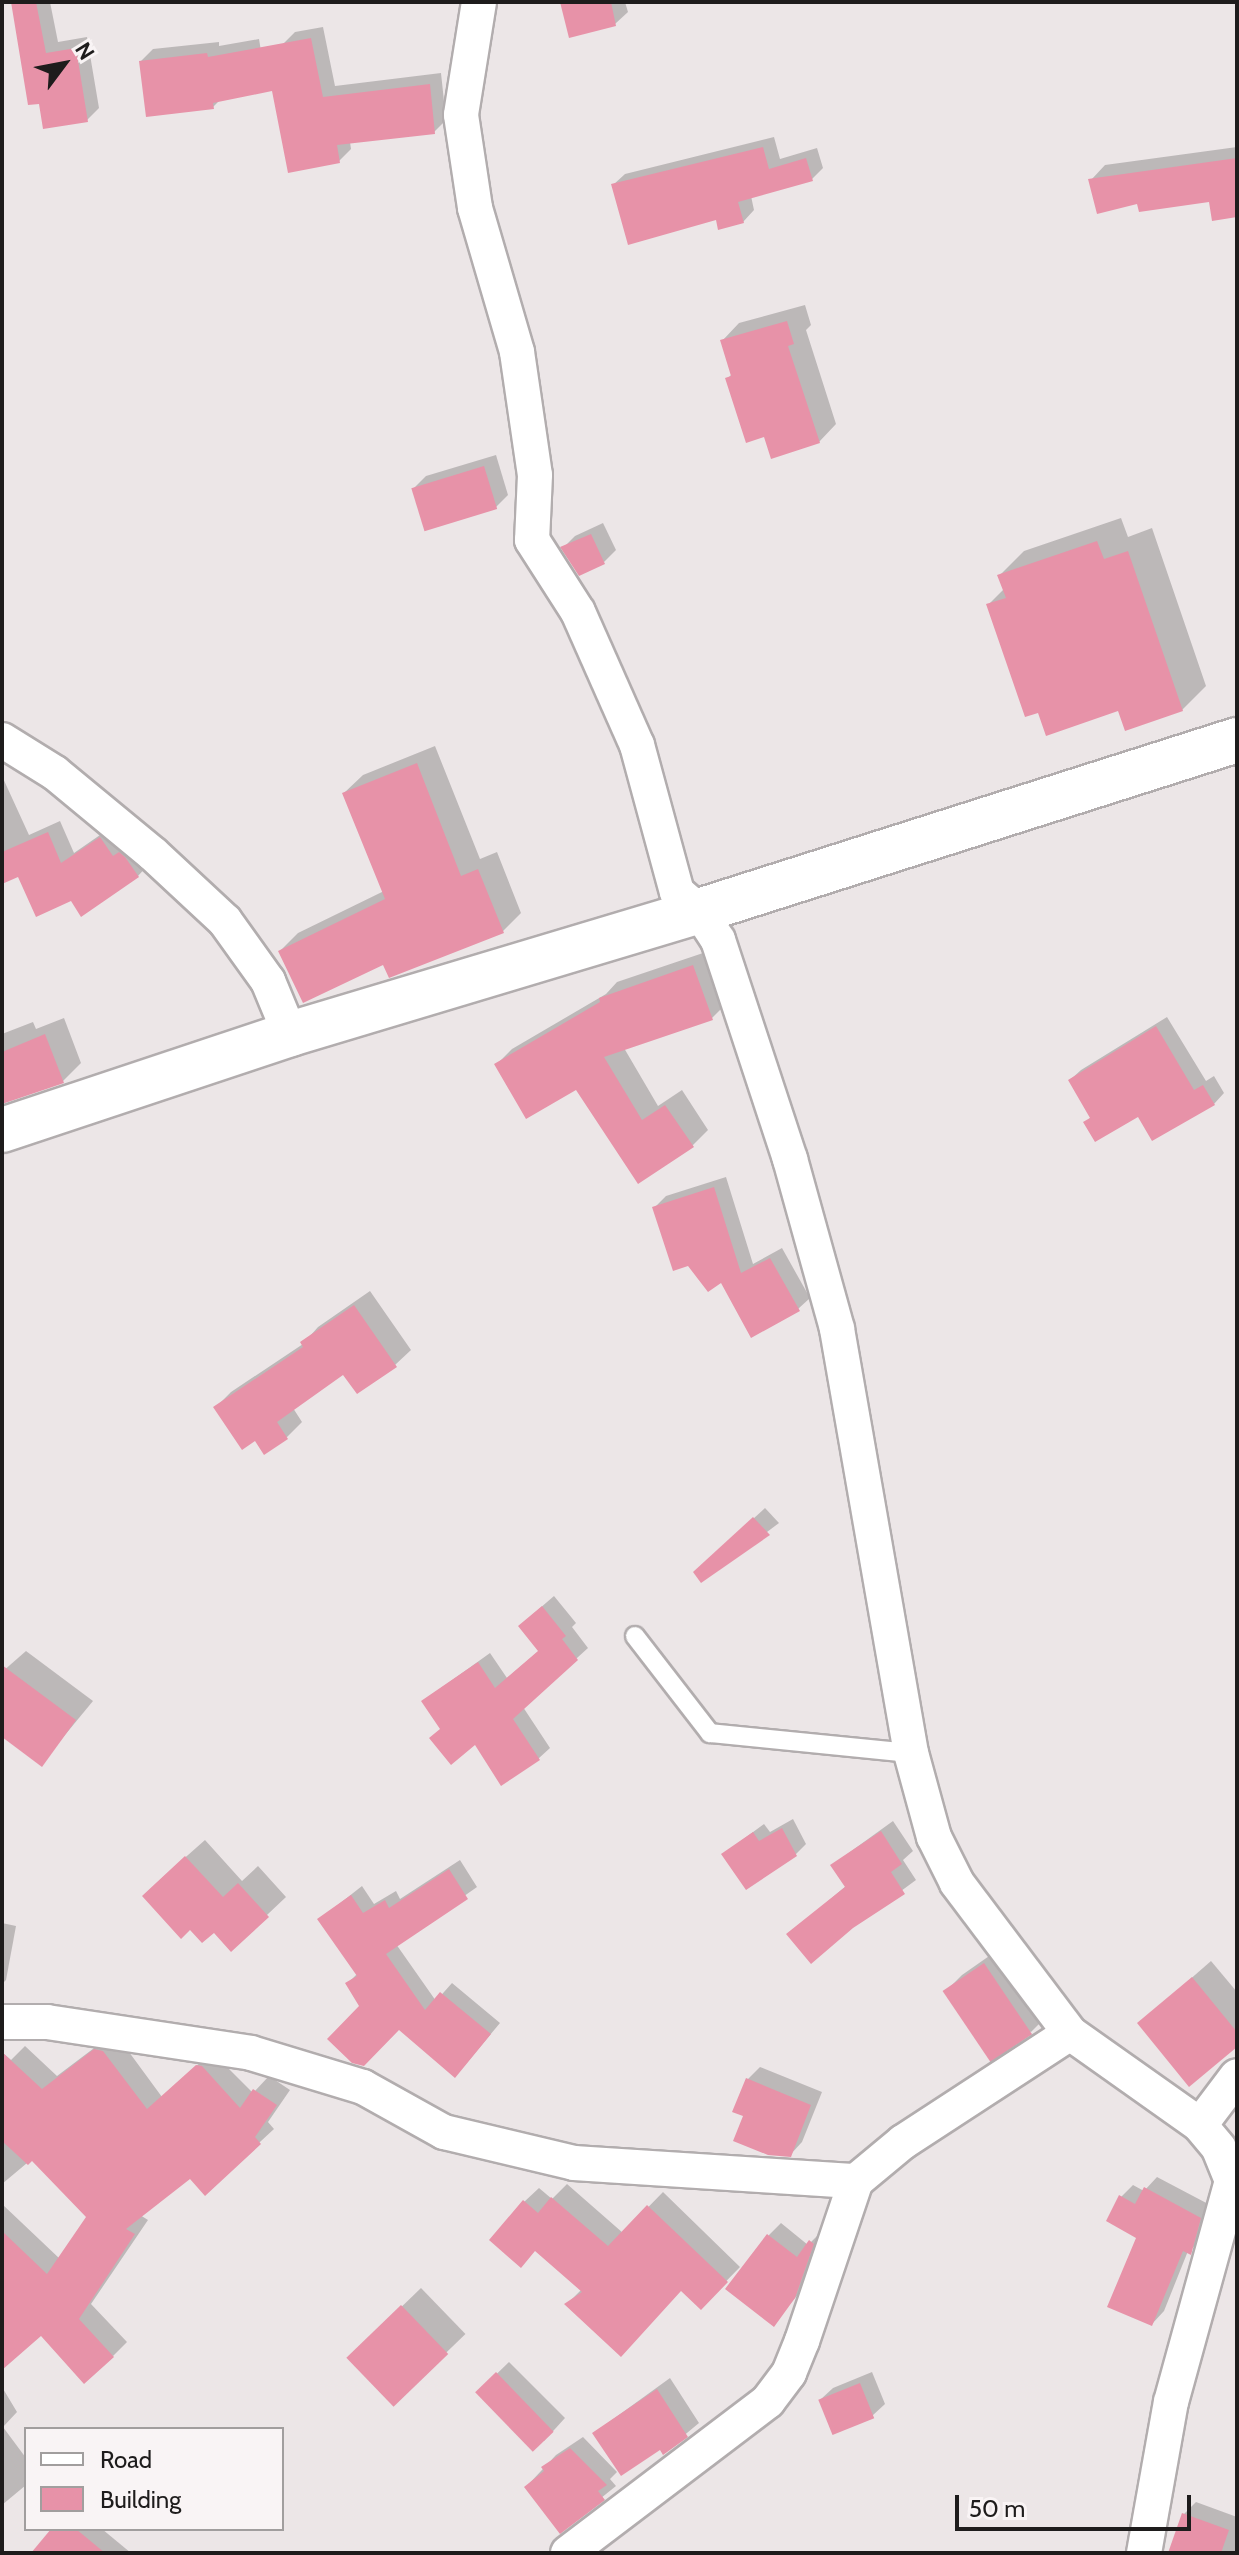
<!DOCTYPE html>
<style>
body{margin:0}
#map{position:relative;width:1239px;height:2555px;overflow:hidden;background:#ece6e7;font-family:Cabin,sans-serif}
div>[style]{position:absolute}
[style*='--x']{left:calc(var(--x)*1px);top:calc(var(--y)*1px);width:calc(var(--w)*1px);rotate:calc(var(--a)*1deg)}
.shadow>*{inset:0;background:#0003;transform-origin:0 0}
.building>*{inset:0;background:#e792a8;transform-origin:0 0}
.roads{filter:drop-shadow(2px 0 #b2adae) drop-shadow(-2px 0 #b2adae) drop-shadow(0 2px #b2adae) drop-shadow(0 -2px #b2adae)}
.service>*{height:18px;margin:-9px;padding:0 9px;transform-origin:9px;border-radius:9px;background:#fff}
.minor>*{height:34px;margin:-17px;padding:0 17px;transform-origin:17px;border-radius:17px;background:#fff}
.secondary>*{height:44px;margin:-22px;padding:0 22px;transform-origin:22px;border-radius:22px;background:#fff}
span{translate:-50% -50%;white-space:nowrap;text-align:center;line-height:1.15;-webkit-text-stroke:6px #f9f4f5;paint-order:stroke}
.frame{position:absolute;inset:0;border:4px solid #1e1c1c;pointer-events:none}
.legend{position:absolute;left:24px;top:2427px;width:260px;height:104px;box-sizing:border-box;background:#f9f4f5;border:2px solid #a19e9e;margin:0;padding:10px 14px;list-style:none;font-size:24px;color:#1e1c1c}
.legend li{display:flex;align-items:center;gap:16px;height:40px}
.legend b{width:40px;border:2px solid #a19e9e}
.north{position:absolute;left:24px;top:24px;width:80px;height:80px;-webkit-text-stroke:6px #f9f4f5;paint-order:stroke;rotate:58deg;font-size:22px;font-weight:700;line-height:32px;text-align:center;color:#1e1c1c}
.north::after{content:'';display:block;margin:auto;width:28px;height:36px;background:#1e1c1c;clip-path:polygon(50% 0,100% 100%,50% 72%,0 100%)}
.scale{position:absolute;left:955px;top:2495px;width:236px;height:36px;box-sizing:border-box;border:4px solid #1e1c1c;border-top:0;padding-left:10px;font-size:24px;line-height:28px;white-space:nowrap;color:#1e1c1c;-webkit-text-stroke:6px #f9f4f5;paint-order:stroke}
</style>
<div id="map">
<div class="shadow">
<div style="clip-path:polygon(12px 2px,50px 2px,58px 42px,87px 37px,99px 108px,87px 120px,40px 102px)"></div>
<div style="clip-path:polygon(562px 2px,625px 2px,628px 12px,615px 24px)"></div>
<div style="clip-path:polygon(323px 27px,335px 86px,441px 73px,446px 120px,434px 132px,350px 142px,351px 149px,339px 161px,283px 44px,295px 32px)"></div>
<div style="clip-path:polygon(259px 39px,266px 81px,221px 99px,213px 107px,141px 61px,153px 49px,219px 42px,219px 46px)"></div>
<div style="clip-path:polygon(774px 137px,780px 159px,817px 148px,823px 168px,812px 179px,751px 196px,754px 210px,743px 222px,717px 218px,613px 185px,625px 174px)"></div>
<div style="clip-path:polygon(1237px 147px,1237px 215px,1210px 200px,1139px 201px,1091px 180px,1105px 165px)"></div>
<div style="clip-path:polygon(805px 305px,811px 325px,806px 330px,836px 424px,819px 442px,765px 435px,728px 378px,733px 373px,722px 341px,739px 323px)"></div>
<div style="clip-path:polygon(496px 455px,508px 495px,496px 507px,414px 488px,426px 476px)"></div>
<div style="clip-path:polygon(1121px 518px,1128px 537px,1152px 528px,1206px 686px,1182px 710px,1119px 709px,988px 605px,1005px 588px,1000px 575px,1024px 551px)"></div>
<div style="clip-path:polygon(603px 523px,616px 550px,604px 562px,563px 548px,575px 536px)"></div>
<div style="clip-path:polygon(435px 746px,480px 859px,497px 852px,521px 913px,503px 931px,384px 963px,280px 951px,298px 933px,384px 891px,344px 793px,363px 775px)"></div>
<div style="clip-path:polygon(2px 776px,29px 835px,60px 821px,74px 853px,113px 826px,149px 864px,138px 876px,71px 899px,19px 874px,2px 882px)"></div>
<div style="clip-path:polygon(709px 951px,728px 1002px,712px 1018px,624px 1048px,658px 1106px,682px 1090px,708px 1130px,692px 1146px,576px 1088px,496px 1065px,512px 1049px,606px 994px,617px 982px)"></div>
<div style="clip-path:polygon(1167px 1017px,1206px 1081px,1214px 1076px,1224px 1093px,1214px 1104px,1086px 1122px,1092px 1116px,1070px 1080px,1081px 1070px)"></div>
<div style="clip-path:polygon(64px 1018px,81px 1063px,63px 1081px,2px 1103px,2px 1034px,33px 1022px,36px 1029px)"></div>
<div style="clip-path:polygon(726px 1177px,753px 1264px,782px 1248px,810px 1298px,798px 1309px,721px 1280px,689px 1263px,654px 1208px,666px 1196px)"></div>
<div style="clip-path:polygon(370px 1291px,411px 1350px,395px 1365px,344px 1372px,293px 1408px,302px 1422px,287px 1437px,256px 1438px,216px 1407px,231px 1392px,303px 1344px,318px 1327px)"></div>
<div style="clip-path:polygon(765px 1508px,779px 1523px,702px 1581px,706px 1562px)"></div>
<div style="clip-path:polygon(554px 1596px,576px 1623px,572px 1627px,588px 1648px,523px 1707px,550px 1748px,538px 1759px,475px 1742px,441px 1728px,423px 1701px,490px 1653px,507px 1678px,540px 1650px,532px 1615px)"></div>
<div style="clip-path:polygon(26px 1651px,93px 1701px,41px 1764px,2px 1735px,2px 1672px)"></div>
<div style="clip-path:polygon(793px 1819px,806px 1844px,796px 1854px,723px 1854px,764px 1824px,770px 1832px)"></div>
<div style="clip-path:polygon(893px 1821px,913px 1851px,903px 1860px,916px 1880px,852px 1927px,789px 1934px,846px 1886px,832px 1865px)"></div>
<div style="clip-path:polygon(205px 1840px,242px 1881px,258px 1866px,286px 1897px,231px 1949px,162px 1878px)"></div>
<div style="clip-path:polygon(460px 1860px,477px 1887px,396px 1944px,436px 2001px,452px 1983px,500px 2023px,465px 2065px,362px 2006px,348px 1983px,358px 1973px,320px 1919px,362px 1886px,374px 1904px,396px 1891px,400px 1899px)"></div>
<div style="clip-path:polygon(2px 1923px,16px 1926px,6px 1980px,2px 1984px)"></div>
<div style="clip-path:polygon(1002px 1947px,1048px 2015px,1031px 2032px,945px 1992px,962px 1975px)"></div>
<div style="clip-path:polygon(1211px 1961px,1237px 1992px,1237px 2044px,1140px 2023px)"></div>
<div style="clip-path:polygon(110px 2036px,118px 2037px,162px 2097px,212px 2052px,253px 2093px,269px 2076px,290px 2090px,268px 2122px,274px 2129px,205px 2193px,190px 2176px,140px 2215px,148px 2220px,91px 2304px,127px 2342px,113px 2356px,42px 2333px,2px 2368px,2px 2204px,60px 2259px,88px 2217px,33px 2158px,2px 2184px,2px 2052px,11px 2060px,25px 2046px,57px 2076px)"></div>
<div style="clip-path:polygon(760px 2067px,822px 2092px,802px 2142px,790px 2155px,746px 2115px,748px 2079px)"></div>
<div style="clip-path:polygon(1157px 2177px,1212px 2206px,1202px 2241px,1188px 2251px,1164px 2311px,1152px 2324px,1138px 2237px,1121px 2197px,1133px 2185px,1144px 2191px)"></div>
<div style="clip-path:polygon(567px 2184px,623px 2233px,663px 2192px,740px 2267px,701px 2307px,681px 2289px,567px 2304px,582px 2289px,524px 2202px,539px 2188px,552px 2199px)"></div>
<div style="clip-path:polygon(781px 2223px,808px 2245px,823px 2230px,807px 2284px,773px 2324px,769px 2235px)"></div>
<div style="left:421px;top:2288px;width:64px;height:100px;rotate:46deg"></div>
<div style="clip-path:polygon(509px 2362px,565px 2418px,544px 2441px,478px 2392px)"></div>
<div style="clip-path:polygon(872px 2372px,885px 2404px,872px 2416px,820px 2400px,833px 2388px)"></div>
<div style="clip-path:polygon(670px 2378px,699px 2423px,664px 2452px,661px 2448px,594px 2433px)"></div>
<div style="clip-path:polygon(2px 2387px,17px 2412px,3px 2427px,26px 2458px,26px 2485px,2px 2505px)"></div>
<div style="clip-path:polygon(583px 2437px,617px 2472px,610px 2479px,616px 2486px,560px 2531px,526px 2487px,556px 2455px)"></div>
<div style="clip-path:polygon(1196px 2502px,1237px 2517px,1237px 2553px,1170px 2553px,1184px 2514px)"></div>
<div style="clip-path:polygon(54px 2529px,102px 2529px,131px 2553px,39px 2553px)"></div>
</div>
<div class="building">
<div style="clip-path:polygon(11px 2px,36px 2px,46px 53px,76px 48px,88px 122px,43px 129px,39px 104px,28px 105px)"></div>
<div style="clip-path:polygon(560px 2px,611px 2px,616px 26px,569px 38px)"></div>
<div style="clip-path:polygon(311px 38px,323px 97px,430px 84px,435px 134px,337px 145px,340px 163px,288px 173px,272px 91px,213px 103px,214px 109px,146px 117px,139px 61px,207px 53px,208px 57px)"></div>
<div style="clip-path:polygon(763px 147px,769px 169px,806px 158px,813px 181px,738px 202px,744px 223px,718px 230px,716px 220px,628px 245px,611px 184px)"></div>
<div style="clip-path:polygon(1237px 158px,1237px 217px,1212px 221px,1209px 202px,1139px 212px,1137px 204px,1097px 214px,1088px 179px)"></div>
<div style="clip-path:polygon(787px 321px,794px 344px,788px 346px,820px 443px,771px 459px,764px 437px,746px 443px,725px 378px,731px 376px,720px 340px)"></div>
<div style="left:484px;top:466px;width:45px;height:76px;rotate:73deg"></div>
<div style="clip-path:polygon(591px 534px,605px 564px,579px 576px,560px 547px)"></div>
<div style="clip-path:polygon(1097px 541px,1104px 559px,1128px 551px,1183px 711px,1125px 731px,1118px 711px,1046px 736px,1038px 713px,1025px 717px,986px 604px,1006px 598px,997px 575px)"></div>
<div style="clip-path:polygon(417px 763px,461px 876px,478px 869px,504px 933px,389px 978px,383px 965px,303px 1003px,278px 951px,385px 899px,342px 793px)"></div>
<div style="clip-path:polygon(48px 832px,61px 863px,100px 837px,113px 856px,119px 852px,125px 857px,139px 877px,81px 917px,71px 901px,36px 917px,18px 877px,2px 884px,2px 852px)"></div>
<div style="clip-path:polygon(693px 965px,713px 1020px,604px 1057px,642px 1120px,665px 1105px,694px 1147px,638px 1184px,576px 1090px,526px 1119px,494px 1064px,600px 1002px,599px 998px)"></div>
<div style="clip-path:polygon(1156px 1026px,1194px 1090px,1203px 1085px,1215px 1105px,1152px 1141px,1138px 1117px,1095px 1142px,1083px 1122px,1090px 1118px,1068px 1080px)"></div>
<div style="clip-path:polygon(45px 1034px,64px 1083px,2px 1104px,2px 1052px)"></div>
<div style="clip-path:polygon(714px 1187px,741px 1273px,770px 1258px,800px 1311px,751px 1338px,721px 1283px,708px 1292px,688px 1266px,673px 1271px,652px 1207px)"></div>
<div style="clip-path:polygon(354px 1305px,397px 1367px,357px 1394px,343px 1375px,277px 1422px,288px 1439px,264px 1455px,255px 1441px,242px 1450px,213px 1407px,303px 1347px,300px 1342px)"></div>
<div style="clip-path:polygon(753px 1517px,770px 1535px,701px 1583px,693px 1572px)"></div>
<div style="clip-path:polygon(542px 1606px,566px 1636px,562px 1639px,578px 1660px,513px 1719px,540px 1760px,501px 1786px,475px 1745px,451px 1765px,429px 1738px,440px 1729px,421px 1701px,478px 1662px,495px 1688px,538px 1651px,518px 1626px)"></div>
<div style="clip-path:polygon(2px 1665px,76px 1720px,42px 1767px,2px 1737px)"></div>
<div style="clip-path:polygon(782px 1828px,797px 1856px,746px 1890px,721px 1854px,753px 1832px,759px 1841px)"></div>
<div style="clip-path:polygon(881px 1831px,902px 1864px,891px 1872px,905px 1894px,853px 1928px,811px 1964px,786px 1934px,845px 1887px,830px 1865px)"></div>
<div style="clip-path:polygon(185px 1856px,223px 1897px,238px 1883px,269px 1917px,231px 1952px,214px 1933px,202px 1943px,190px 1930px,181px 1939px,142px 1896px)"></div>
<div style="clip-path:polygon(449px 1869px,468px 1899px,386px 1954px,425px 2010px,440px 1992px,491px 2034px,455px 2078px,399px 2030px,364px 2066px,352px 2063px,327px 2039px,359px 2006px,345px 1983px,357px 1976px,317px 1919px,351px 1895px,363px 1913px,385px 1900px,389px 1908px)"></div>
<div style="left:984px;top:1963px;width:86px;height:50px;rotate:56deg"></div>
<div style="clip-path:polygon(1192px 1977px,1237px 2032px,1237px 2047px,1189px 2087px,1137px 2023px)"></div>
<div style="clip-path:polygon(94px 2049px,103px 2051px,147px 2109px,196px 2065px,202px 2066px,240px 2108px,253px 2089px,277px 2105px,255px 2137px,261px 2144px,205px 2196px,190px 2179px,126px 2229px,135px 2234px,79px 2319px,114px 2357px,84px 2384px,41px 2336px,2px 2370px,2px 2231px,47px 2274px,86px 2217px,32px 2161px,28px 2165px,2px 2141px,2px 2052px,42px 2089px)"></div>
<div style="clip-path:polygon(746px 2078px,811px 2105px,791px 2157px,768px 2155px,733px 2141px,743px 2116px,732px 2112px)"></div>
<div style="clip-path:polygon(1144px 2187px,1201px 2218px,1191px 2255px,1183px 2251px,1152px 2326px,1107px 2307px,1136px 2238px,1106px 2221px,1119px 2195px,1135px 2204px)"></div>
<div style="clip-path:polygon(551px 2197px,608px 2246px,647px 2205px,728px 2282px,701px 2310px,681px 2291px,621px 2357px,564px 2304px,582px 2292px,535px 2251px,521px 2268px,489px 2240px,523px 2200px,538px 2213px)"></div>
<div style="clip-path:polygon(767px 2234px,797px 2257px,809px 2240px,814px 2244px,795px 2298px,774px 2327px,725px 2289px)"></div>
<div style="left:401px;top:2305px;width:68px;height:76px;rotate:46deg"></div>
<div style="left:496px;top:2372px;width:83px;height:29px;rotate:46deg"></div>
<div style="left:860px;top:2383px;width:38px;height:45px;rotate:68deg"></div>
<div style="clip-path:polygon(657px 2389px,688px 2437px,663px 2455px,660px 2450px,621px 2476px,592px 2433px)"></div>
<div style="clip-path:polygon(570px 2448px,607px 2485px,598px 2491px,605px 2500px,560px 2534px,524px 2487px,544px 2471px,541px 2467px)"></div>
<div style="clip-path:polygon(1182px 2513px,1229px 2530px,1221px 2553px,1168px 2553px)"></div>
<div style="clip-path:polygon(51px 2529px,76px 2529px,105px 2553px,31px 2553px)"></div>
</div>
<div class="roads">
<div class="service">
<div style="--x:635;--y:1636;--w:123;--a:52.3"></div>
<div style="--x:710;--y:1733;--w:202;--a:5.7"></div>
</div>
<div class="minor">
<div style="--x:479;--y:2;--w:114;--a:99.1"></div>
<div style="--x:461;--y:115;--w:94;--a:81.4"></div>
<div style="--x:475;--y:208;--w:150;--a:73.7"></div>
<div style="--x:517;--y:352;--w:124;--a:81.7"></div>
<div style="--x:535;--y:475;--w:65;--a:92.6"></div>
<div style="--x:532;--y:540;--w:85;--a:57.4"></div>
<div style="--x:578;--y:612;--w:145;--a:66.1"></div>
<div style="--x:637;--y:745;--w:152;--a:74.8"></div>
<div style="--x:677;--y:892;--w:29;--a:41"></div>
<div style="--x:699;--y:911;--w:35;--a:57"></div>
<div style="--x:718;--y:940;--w:231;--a:71.8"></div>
<div style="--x:790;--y:1159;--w:176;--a:74.5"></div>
<div style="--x:837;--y:1329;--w:430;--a:80.1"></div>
<div style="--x:911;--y:1753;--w:87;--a:74.7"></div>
<div style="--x:934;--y:1837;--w:51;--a:63.4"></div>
<div style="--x:957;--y:1883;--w:188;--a:53"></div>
<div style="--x:2;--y:740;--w:62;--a:31.9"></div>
<div style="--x:55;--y:773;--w:127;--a:39.6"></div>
<div style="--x:153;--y:854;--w:98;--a:42.9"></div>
<div style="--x:225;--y:921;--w:74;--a:54.4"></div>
<div style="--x:268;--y:981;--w:57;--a:67.5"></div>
<div style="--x:2;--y:2022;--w:45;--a:0"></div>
<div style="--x:47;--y:2022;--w:206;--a:8.6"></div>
<div style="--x:251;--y:2053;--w:117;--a:16.9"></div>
<div style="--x:363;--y:2087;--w:93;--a:29.1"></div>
<div style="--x:444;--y:2132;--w:134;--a:13.4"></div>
<div style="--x:574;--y:2163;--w:283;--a:3.7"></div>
<div style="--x:568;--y:2553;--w:251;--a:-37.2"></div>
<div style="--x:768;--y:2401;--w:35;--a:-53"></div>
<div style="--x:789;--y:2373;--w:35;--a:-68"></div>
<div style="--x:802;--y:2341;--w:169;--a:-71.4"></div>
<div style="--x:856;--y:2181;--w:61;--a:-39.7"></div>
<div style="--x:903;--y:2142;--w:199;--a:-33.1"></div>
<div style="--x:1070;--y:2033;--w:159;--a:35.3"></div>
<div style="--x:1144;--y:2553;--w:153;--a:-79.9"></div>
<div style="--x:1171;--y:2402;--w:229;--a:-74.6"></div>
<div style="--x:1232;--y:2181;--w:35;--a:-112"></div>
<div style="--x:1219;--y:2148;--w:30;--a:-130"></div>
<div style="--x:1200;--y:2125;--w:61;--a:-52.9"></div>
</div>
<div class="secondary">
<div style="--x:2;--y:1130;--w:304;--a:-18.4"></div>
<div style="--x:290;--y:1034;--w:427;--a:-16.7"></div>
<div style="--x:699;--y:911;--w:565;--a:-17.63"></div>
</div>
</div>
<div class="frame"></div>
<ul class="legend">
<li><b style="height:10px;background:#fff"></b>Road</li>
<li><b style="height:22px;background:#e792a8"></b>Building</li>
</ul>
<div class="north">N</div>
<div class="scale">50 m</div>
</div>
